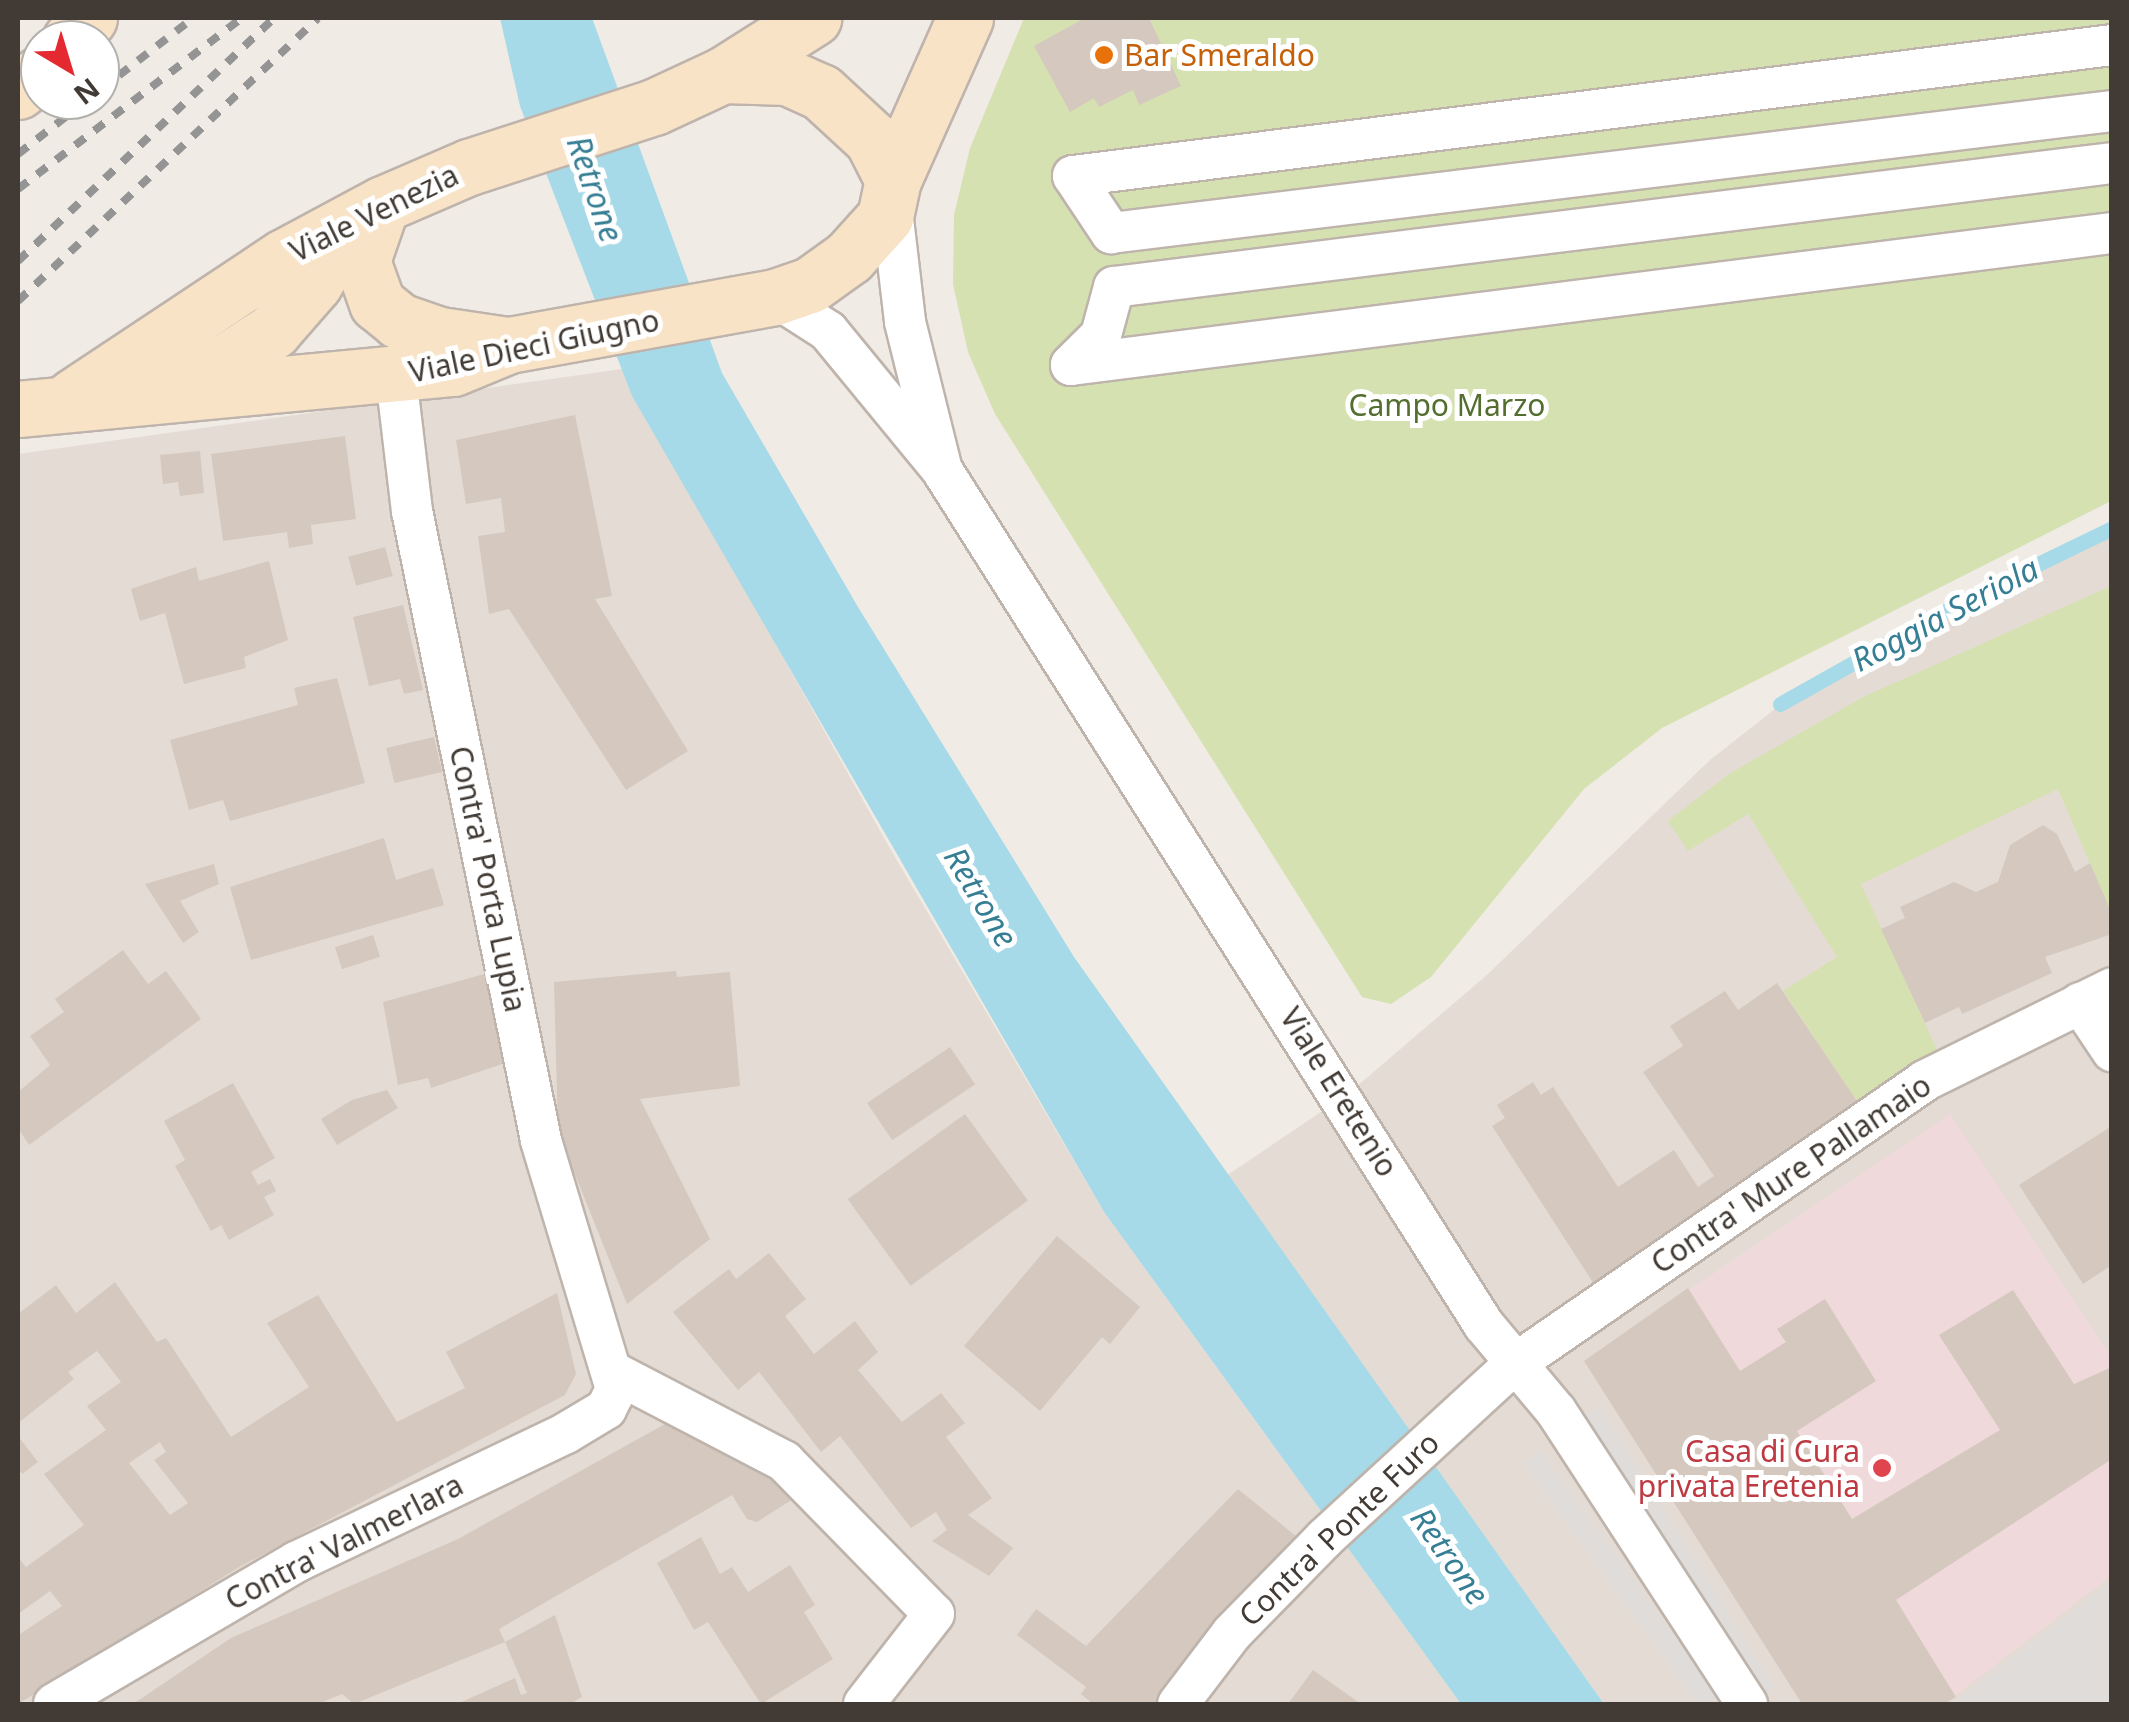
<!DOCTYPE html>
<style>
body{margin:0}
#map{position:relative;width:2129px;height:1722px;overflow:hidden;background:#f1ebe5;font-family:"Noto Sans",sans-serif}
div>[style]{position:absolute}
[style*='--x']{left:calc(var(--x)*1px);top:calc(var(--y)*1px);width:calc(var(--w)*1px);rotate:calc(var(--a)*1deg)}
.residential>*{inset:0;background:#e4dcd4}
.medical>*{inset:0;background:#f0d9db}
.green>*{inset:0;background:#d5e1b1}
.parking>*{inset:0;background:#dfdcda;transform-origin:0 0}
.water>*{inset:0;background:#a7dae8}
.stream>*{height:15px;margin:-7.5px;padding:0 7.5px;transform-origin:7.5px;border-radius:7.5px;background:#a7dae8}
.building>*{inset:0;background:#d4c8bf;transform-origin:0 0}
.roads{filter:drop-shadow(2px 0 #beb4ac) drop-shadow(-2px 0 #beb4ac) drop-shadow(0 2px #beb4ac) drop-shadow(0 -2px #beb4ac)}
.street>*{height:40px;margin:-20px;padding:0 20px;transform-origin:20px;border-radius:20px;background:#fff}
.secondary>*{height:55px;margin:-27.5px;padding:0 27.5px;transform-origin:27.5px;border-radius:27.5px;background:#f9e3c7}
.rail>*{height:8px;margin-top:-4px;transform-origin:0;background:repeating-linear-gradient(90deg,#949494 0 12px,transparent 0 24px)}
.dots>*{width:28px;height:28px;translate:-50% -50%;box-sizing:border-box;border:5px solid #fff;border-radius:50%}
span{translate:-50% -50%;white-space:nowrap;text-align:center;line-height:1.15;-webkit-text-stroke:10px #fff;paint-order:stroke}
.food-label{font-size:30px;color:#c56008}
.left{translate:0 -50%;text-align:left}
.street-label{font-size:30px;color:#423b35}
.park-label{font-size:30px;color:#536e2f}
.health-label{font-size:30px;color:#be3a42}
.right{translate:-100% -50%;text-align:right}
.water-label{font-size:32px;color:#367e94;font-style:italic}
.frame{position:absolute;inset:0;border:20px solid #423b35;pointer-events:none}
.north{position:absolute;left:20px;top:20px;width:100px;height:100px;box-sizing:border-box;background:#fff;border:2px solid #b3b1ae;border-radius:50%;rotate:142deg;font-size:28px;font-weight:700;line-height:40px;text-align:center;color:#423b35}
.north::after{content:'';display:block;margin:auto;width:35px;height:45px;background:#e42930;clip-path:polygon(50% 0,100% 100%,50% 72%,0 100%)}
</style>
<div id="map">
<div class="residential">
<div style="clip-path:polygon(622px 369px,888px 845px,1104px 1212px,1461px 1704px,18px 1704px,18px 454px)"></div>
<div style="clip-path:polygon(2111px 528px,2111px 1704px,1604px 1704px,1226px 1176px,1349px 1093px,1488px 974px,1710px 760px,1780px 705px,1966px 599px)"></div>
</div>
<div class="medical">
<div style="clip-path:polygon(1950px 1114px,2111px 1357px,2111px 1576px,1944px 1704px,1802px 1704px,1584px 1361px)"></div>
</div>
<div class="green">
<div style="clip-path:polygon(1024px 18px,2111px 18px,2111px 501px,1662px 728px,1584px 789px,1431px 977px,1391px 1004px,1362px 997px,995px 414px,968px 352px,953px 284px,954px 215px,970px 148px)"></div>
<div style="clip-path:polygon(2111px 586px,2111px 913px,2058px 789px,1861px 884px,1943px 1063px,1863px 1110px,1783px 991px,1837px 957px,1748px 814px,1688px 851px,1668px 821px,1729px 774px,1863px 697px)"></div>
</div>
<div class="parking">
<div style="left:1599px;top:1406px;width:331px;height:18px;rotate:58deg"></div>
<div style="left:1540px;top:1451px;width:311px;height:21px;rotate:54deg"></div>
<div style="clip-path:polygon(2111px 1582px,2111px 1704px,1950px 1704px,1959px 1699px)"></div>
</div>
<div class="water">
<div style="clip-path:polygon(500px 18px,592px 18px,722px 373px,858px 607px,1074px 957px,1604px 1704px,1461px 1704px,1104px 1212px,632px 396px,520px 106px)"></div>
</div>
<div class="stream">
<div style="--x:1780;--y:704;--w:214;--a:-29.4"></div>
<div style="--x:1966;--y:599;--w:162;--a:-25.9"></div>
</div>
<div class="building">
<div style="clip-path:polygon(1085px 18px,1149px 18px,1181px 86px,1139px 105px,1133px 90px,1099px 107px,1094px 98px,1070px 112px,1034px 46px)"></div>
<div style="clip-path:polygon(575px 415px,612px 596px,595px 599px,688px 751px,626px 790px,509px 609px,489px 614px,478px 536px,505px 532px,501px 498px,466px 504px,456px 440px)"></div>
<div style="clip-path:polygon(345px 436px,356px 519px,311px 525px,313px 544px,289px 548px,287px 532px,223px 541px,211px 454px)"></div>
<div style="clip-path:polygon(200px 451px,204px 493px,180px 496px,178px 482px,163px 484px,160px 455px)"></div>
<div style="left:385px;top:547px;width:30px;height:38px;rotate:75deg"></div>
<div style="clip-path:polygon(269px 561px,288px 640px,244px 657px,246px 668px,184px 684px,165px 613px,140px 621px,131px 589px,196px 567px,199px 581px)"></div>
<div style="clip-path:polygon(403px 605px,423px 690px,404px 694px,400px 679px,369px 686px,353px 617px)"></div>
<div style="clip-path:polygon(337px 678px,365px 783px,230px 821px,223px 800px,189px 810px,170px 740px,298px 705px,294px 688px)"></div>
<div style="left:434px;top:737px;width:36px;height:49px;rotate:77deg"></div>
<div style="clip-path:polygon(2043px 825px,2057px 834px,2075px 872px,2090px 863px,2112px 914px,2112px 934px,2045px 957px,2052px 973px,1962px 1014px,1959px 1007px,1925px 1023px,1881px 929px,1905px 918px,1900px 907px,1954px 882px,1976px 892px,1998px 882px,2010px 845px)"></div>
<div style="clip-path:polygon(384px 838px,396px 880px,433px 868px,444px 905px,251px 960px,230px 887px)"></div>
<div style="clip-path:polygon(214px 864px,219px 884px,180px 901px,199px 932px,183px 943px,145px 884px)"></div>
<div style="left:373px;top:935px;width:23px;height:40px;rotate:72deg"></div>
<div style="clip-path:polygon(123px 950px,148px 984px,166px 971px,201px 1019px,29px 1145px,18px 1128px,18px 1092px,50px 1065px,30px 1036px,64px 1012px,55px 999px)"></div>
<div style="clip-path:polygon(676px 971px,677px 977px,730px 972px,740px 1086px,640px 1099px,710px 1239px,627px 1304px,558px 1132px,554px 982px)"></div>
<div style="clip-path:polygon(488px 973px,508px 1062px,431px 1088px,428px 1078px,398px 1085px,383px 1002px)"></div>
<div style="clip-path:polygon(1777px 983px,1863px 1110px,1601px 1295px,1492px 1126px,1505px 1118px,1497px 1105px,1533px 1082px,1541px 1095px,1553px 1087px,1618px 1187px,1674px 1150px,1698px 1187px,1714px 1176px,1643px 1072px,1683px 1046px,1670px 1026px,1725px 991px,1738px 1010px)"></div>
<div style="left:950px;top:1047px;width:45px;height:100px;rotate:56deg"></div>
<div style="clip-path:polygon(233px 1083px,275px 1158px,251px 1172px,258px 1185px,270px 1179px,276px 1191px,264px 1197px,274px 1215px,229px 1240px,221px 1225px,211px 1231px,175px 1166px,185px 1160px,164px 1121px)"></div>
<div style="clip-path:polygon(387px 1090px,398px 1108px,337px 1145px,321px 1119px,352px 1100px)"></div>
<div style="left:965px;top:1114px;width:107px;height:145px;rotate:54deg"></div>
<div style="clip-path:polygon(2112px 1126px,2112px 1265px,2083px 1284px,2019px 1185px)"></div>
<div style="clip-path:polygon(1057px 1236px,1140px 1307px,1110px 1344px,1102px 1337px,1040px 1411px,964px 1346px)"></div>
<div style="clip-path:polygon(769px 1253px,806px 1299px,785px 1316px,814px 1354px,855px 1321px,878px 1352px,858px 1370px,902px 1422px,941px 1393px,965px 1423px,946px 1437px,992px 1498px,968px 1515px,1013px 1548px,989px 1576px,932px 1541px,947px 1530px,936px 1512px,911px 1528px,840px 1436px,821px 1452px,759px 1372px,738px 1390px,673px 1312px,729px 1269px,736px 1279px)"></div>
<div style="clip-path:polygon(evenodd,115px 1282px,157px 1342px,166px 1338px,231px 1437px,309px 1387px,267px 1323px,318px 1295px,397px 1422px,465px 1388px,446px 1352px,557px 1293px,576px 1374px,565px 1395px,241px 1566px,18px 1704px,20px 1634px,62px 1606px,50px 1591px,18px 1614px,18px 1557px,26px 1567px,84px 1525px,44px 1474px,106px 1430px,87px 1406px,121px 1382px,97px 1351px,68px 1372px,74px 1379px,18px 1423px,18px 1314px,56px 1285px,76px 1313px,115px 1282px,160px 1442px,166px 1452px,154px 1460px,188px 1503px,170px 1515px,129px 1463px,160px 1442px)"></div>
<div style="clip-path:polygon(1688px 1288px,1740px 1371px,1786px 1342px,1777px 1329px,1825px 1299px,1876px 1381px,1797px 1431px,1852px 1519px,2000px 1430px,1939px 1335px,2013px 1290px,2074px 1384px,2112px 1367px,2112px 1459px,1896px 1600px,1956px 1697px,1944px 1704px,1802px 1704px,1584px 1361px)"></div>
<div style="clip-path:polygon(683px 1414px,794px 1493px,790px 1501px,757px 1522px,747px 1519px,732px 1495px,499px 1629px,505px 1642px,354px 1704px,342px 1694px,318px 1704px,133px 1704px,231px 1638px,458px 1539px)"></div>
<div style="clip-path:polygon(18px 1436px,38px 1462px,22px 1474px,18px 1467px)"></div>
<div style="clip-path:polygon(1238px 1489px,1303px 1542px,1159px 1704px,1093px 1704px,1081px 1694px,1086px 1687px,1017px 1635px,1036px 1609px,1086px 1646px)"></div>
<div style="clip-path:polygon(701px 1537px,720px 1574px,732px 1567px,748px 1592px,790px 1565px,815px 1605px,804px 1612px,833px 1659px,761px 1704px,708px 1622px,694px 1630px,657px 1563px)"></div>
<div style="clip-path:polygon(555px 1615px,582px 1697px,570px 1704px,457px 1704px,515px 1678px,521px 1695px,527px 1693px,505px 1642px)"></div>
<div style="clip-path:polygon(1313px 1670px,1361px 1704px,1288px 1704px)"></div>
</div>
<div class="roads">
<div class="street">
<div style="--x:2112;--y:45;--w:1047;--a:172.81"></div>
<div style="--x:1073;--y:176;--w:69;--a:56.3"></div>
<div style="--x:1111;--y:233;--w:1008;--a:-6.95"></div>
<div style="--x:891;--y:202;--w:121;--a:83.3"></div>
<div style="--x:905;--y:322;--w:148;--a:76"></div>
<div style="--x:775;--y:297;--w:63;--a:32.7"></div>
<div style="--x:828;--y:331;--w:180;--a:50.6"></div>
<div style="--x:942;--y:470;--w:1012;--a:57.63"></div>
<div style="--x:1484;--y:1325;--w:112;--a:50.1"></div>
<div style="--x:1556;--y:1411;--w:350;--a:56.9"></div>
<div style="--x:1071;--y:365;--w:42;--a:-45"></div>
<div style="--x:1101;--y:335;--w:50;--a:-74.8"></div>
<div style="--x:1114;--y:287;--w:1006;--a:-7.08"></div>
<div style="--x:1071;--y:365;--w:1049;--a:-7.23"></div>
<div style="--x:2080;--y:1003;--w:58;--a:56.3"></div>
<div style="--x:615;--y:1373;--w:191;--a:27.5"></div>
<div style="--x:784;--y:1461;--w:214;--a:45.6"></div>
<div style="--x:934;--y:1614;--w:114;--a:127.9"></div>
<div style="--x:54;--y:1704;--w:281;--a:-30.4"></div>
<div style="--x:296;--y:1562;--w:299;--a:-25.5"></div>
<div style="--x:566;--y:1433;--w:47;--a:-31"></div>
<div style="--x:606;--y:1409;--w:22;--a:-63"></div>
<div style="--x:616;--y:1389;--w:260;--a:-106.8"></div>
<div style="--x:541;--y:1140;--w:642;--a:-101.59"></div>
<div style="--x:412;--y:511;--w:136;--a:-96.8"></div>
<div style="--x:1178;--y:1704;--w:89;--a:-52.7"></div>
<div style="--x:1232;--y:1633;--w:133;--a:-45.6"></div>
<div style="--x:1325;--y:1538;--w:255;--a:-42.6"></div>
<div style="--x:1513;--y:1365;--w:500;--a:-34.6"></div>
<div style="--x:1924;--y:1081;--w:210;--a:-26.3"></div>
</div>
<div class="secondary">
<div style="--x:70;--y:40;--w:29;--a:-49"></div>
<div style="--x:723;--y:75;--w:64;--a:1.8"></div>
<div style="--x:787;--y:77;--w:37;--a:24"></div>
<div style="--x:821;--y:92;--w:69;--a:42.7"></div>
<div style="--x:872;--y:139;--w:46;--a:62.9"></div>
<div style="--x:18;--y:91;--w:28;--a:-38"></div>
<div style="--x:381;--y:206;--w:58;--a:109.1"></div>
<div style="--x:362;--y:261;--w:45;--a:70.3"></div>
<div style="--x:377;--y:303;--w:28;--a:39"></div>
<div style="--x:399;--y:321;--w:43;--a:18.9"></div>
<div style="--x:440;--y:335;--w:63;--a:8.3"></div>
<div style="--x:175;--y:379;--w:56;--a:-19.7"></div>
<div style="--x:228;--y:360;--w:54;--a:-32.8"></div>
<div style="--x:273;--y:331;--w:62;--a:-48.9"></div>
<div style="--x:314;--y:284;--w:64;--a:-59"></div>
<div style="--x:73;--y:397;--w:253;--a:-33.6"></div>
<div style="--x:284;--y:257;--w:112;--a:-28.2"></div>
<div style="--x:383;--y:204;--w:94;--a:-23.3"></div>
<div style="--x:469;--y:167;--w:194;--a:-18"></div>
<div style="--x:654;--y:107;--w:76;--a:-24.9"></div>
<div style="--x:723;--y:75;--w:107;--a:-32.3"></div>
<div style="--x:18;--y:409;--w:437;--a:-5.4"></div>
<div style="--x:453;--y:368;--w:61;--a:-22.3"></div>
<div style="--x:509;--y:345;--w:270;--a:-10.2"></div>
<div style="--x:775;--y:297;--w:37;--a:-19"></div>
<div style="--x:810;--y:285;--w:48;--a:-35.7"></div>
<div style="--x:849;--y:257;--w:54;--a:-48"></div>
<div style="--x:885;--y:217;--w:38;--a:-78"></div>
<div style="--x:893;--y:180;--w:177;--a:-66"></div>
</div>
</div>
<div class="rail">
<div style="--x:100;--y:90;--w:118;--a:-37.7"></div>
<div style="--x:18;--y:154;--w:88;--a:-38"></div>
<div style="--x:18;--y:189;--w:282;--a:-37.4"></div>
<div style="--x:18;--y:261;--w:353;--a:-43.5"></div>
<div style="--x:18;--y:301;--w:412;--a:-43.3"></div>
</div>
<div class="dots">
<div style="left:1104px;top:55px;background:#e8710a"></div>
<div style="left:1882px;top:1468px;background:#e0444e"></div>
</div>
<div class="food-label">
<span class="left" style="left:1124px;top:55px">Bar Smeraldo</span>
</div>
<div class="street-label">
<span style="left:374px;top:213px;rotate:-26deg">Viale Venezia</span>
<span style="left:534px;top:346px;rotate:-12deg">Viale Dieci Giugno</span>
<span style="left:488px;top:879px;rotate:78deg">Contra' Porta Lupia</span>
<span style="left:1339px;top:1092px;rotate:58deg">Viale Eretenio</span>
<span style="left:1791px;top:1174px;rotate:-34deg">Contra' Mure Pallamaio</span>
<span style="left:1339px;top:1529px;rotate:-44deg">Contra' Ponte Furo</span>
<span style="left:344px;top:1542px;rotate:-27deg">Contra' Valmerlara</span>
</div>
<div class="park-label">
<span style="left:1447px;top:405px">Campo Marzo</span>
</div>
<div class="health-label">
<span class="right" style="left:1860px;top:1468px">Casa di Cura<br>privata Eretenia</span>
</div>
<div class="water-label">
<span style="left:595px;top:189px;rotate:71deg">Retrone</span>
<span style="left:1945px;top:614px;rotate:-28deg">Roggia Seriola</span>
<span style="left:981px;top:897px;rotate:59deg">Retrone</span>
<span style="left:1450px;top:1556px;rotate:55deg">Retrone</span>
</div>
<div class="frame"></div>
<div class="north">N</div>
</div>
